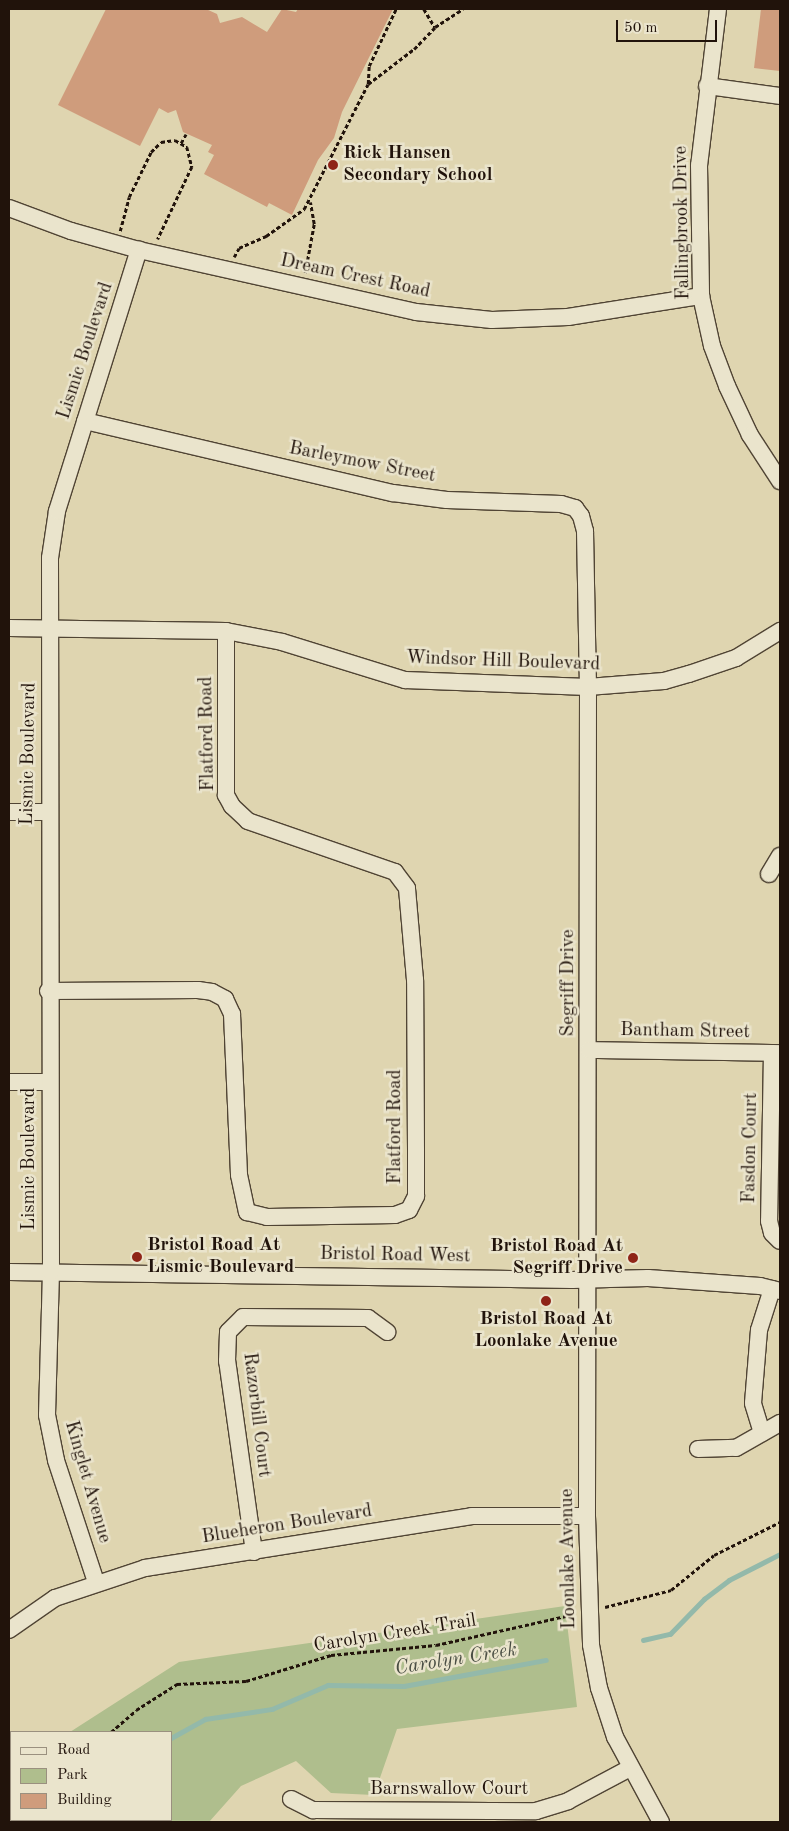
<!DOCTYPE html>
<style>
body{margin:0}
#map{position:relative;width:789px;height:1831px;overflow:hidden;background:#dfd5b0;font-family:"Old Standard TT",serif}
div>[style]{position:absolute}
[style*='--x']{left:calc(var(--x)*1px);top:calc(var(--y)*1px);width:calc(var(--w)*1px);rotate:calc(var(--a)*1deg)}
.green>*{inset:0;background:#afbe8d}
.stream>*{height:4.5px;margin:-2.25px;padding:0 2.25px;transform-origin:2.25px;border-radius:2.25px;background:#93b9aa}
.building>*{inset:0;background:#cf9c7c}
.path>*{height:2.5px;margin-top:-1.25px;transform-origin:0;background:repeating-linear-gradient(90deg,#21130b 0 4px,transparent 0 6.5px)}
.roads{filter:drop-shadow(1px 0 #504434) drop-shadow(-1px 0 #504434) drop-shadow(0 1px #504434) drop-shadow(0 -1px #504434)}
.minor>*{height:16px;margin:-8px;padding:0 8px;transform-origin:8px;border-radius:8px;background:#eae4cc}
.dots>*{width:14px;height:14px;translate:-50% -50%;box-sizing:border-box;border:2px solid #eae4cc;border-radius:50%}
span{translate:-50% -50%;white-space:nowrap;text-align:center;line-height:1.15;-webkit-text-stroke:5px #eae4cc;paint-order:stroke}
.poi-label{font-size:19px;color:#21130b;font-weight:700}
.left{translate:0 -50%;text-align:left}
.right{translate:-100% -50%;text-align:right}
.street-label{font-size:19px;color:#21130b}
.water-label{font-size:20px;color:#494d43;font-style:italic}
.frame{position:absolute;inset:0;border:10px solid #21130b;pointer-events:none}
.legend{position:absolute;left:10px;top:1731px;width:162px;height:90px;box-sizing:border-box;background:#eae4cc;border:1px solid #9a907f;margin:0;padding:6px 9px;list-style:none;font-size:15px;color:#21130b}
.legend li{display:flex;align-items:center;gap:10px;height:25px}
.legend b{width:25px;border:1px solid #9a907f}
.scale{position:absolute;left:616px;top:20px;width:101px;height:22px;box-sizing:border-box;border:2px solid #21130b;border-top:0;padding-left:6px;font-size:15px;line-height:18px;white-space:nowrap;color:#21130b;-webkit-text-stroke:4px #eae4cc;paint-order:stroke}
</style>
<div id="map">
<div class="green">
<div style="clip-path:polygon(565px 1606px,577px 1707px,397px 1729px,374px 1795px,331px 1793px,296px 1761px,241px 1786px,209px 1822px,24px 1822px,171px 1820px,171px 1732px,70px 1732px,179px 1662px)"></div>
</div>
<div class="stream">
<div style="--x:643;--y:1640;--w:28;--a:-13"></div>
<div style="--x:670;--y:1634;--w:49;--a:-45.8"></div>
<div style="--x:704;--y:1599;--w:31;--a:-37"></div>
<div style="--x:729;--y:1580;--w:57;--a:-27"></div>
<div style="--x:171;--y:1738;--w:39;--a:-29"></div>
<div style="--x:205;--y:1719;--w:68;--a:-8.5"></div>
<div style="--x:272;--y:1709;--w:61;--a:-23.2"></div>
<div style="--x:328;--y:1685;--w:76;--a:0.8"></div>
<div style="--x:404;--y:1686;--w:144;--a:-10.4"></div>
<div style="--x:105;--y:1822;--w:3;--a:-45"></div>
</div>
<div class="building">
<div style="clip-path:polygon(106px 9px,206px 9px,217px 14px,220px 23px,242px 17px,267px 32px,282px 9px,296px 12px,298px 9px,393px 9px,342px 112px,334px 138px,318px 160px,292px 215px,269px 203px,267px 207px,204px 174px,214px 155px,208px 152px,212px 145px,183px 132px,176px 110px,168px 113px,159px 108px,140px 146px,58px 105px)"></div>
<div style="clip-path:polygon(761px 9px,780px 10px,780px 71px,754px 68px)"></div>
</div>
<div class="path">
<div style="--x:424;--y:9;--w:21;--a:59"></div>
<div style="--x:368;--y:84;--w:18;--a:-87"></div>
<div style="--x:369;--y:66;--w:63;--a:-64.7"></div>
<div style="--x:181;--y:143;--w:10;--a:-61"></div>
<div style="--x:120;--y:231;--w:35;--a:-75"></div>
<div style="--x:129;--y:197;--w:50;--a:-63.9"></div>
<div style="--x:151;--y:152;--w:14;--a:-45"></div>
<div style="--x:161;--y:142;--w:14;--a:-8"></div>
<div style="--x:175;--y:140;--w:14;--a:30"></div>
<div style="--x:187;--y:147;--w:21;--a:76"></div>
<div style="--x:192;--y:167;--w:80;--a:115.3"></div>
<div style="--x:234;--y:257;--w:10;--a:-61"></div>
<div style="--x:239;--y:248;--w:30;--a:-24"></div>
<div style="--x:266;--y:236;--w:47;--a:-35.4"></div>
<div style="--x:304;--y:209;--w:140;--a:-62.9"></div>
<div style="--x:368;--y:84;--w:58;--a:-37.3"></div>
<div style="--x:414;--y:49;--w:30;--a:-46"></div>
<div style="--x:435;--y:27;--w:33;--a:-33"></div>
<div style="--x:305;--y:273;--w:50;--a:-79.6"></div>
<div style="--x:314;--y:224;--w:22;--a:-100"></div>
<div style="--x:605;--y:1607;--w:68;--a:-14.4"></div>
<div style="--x:671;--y:1590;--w:55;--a:-39.1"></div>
<div style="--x:714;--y:1555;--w:74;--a:-26.6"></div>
<div style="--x:111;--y:1732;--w:33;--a:-41"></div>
<div style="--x:136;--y:1710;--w:49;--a:-32.4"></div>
<div style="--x:177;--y:1684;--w:69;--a:-2.5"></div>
<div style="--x:246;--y:1681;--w:89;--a:-17"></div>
<div style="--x:331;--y:1655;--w:105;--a:-5.4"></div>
<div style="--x:436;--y:1645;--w:142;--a:-12.6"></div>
<div style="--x:9;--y:1764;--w:2;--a:27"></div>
<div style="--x:37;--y:1822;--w:2;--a:-63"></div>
</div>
<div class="roads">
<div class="minor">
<div style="--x:718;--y:9;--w:157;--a:96.9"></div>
<div style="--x:699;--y:165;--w:131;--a:89.1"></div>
<div style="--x:701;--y:296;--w:51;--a:77.6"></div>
<div style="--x:712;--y:346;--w:43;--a:69.4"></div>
<div style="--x:727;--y:386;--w:54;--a:64.9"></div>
<div style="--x:750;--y:435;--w:55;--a:56.9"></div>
<div style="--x:707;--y:86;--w:74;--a:7.8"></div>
<div style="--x:9;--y:208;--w:66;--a:20.4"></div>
<div style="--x:71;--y:231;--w:71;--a:15.6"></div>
<div style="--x:139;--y:250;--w:284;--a:12.6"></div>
<div style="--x:416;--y:312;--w:76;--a:6"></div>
<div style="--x:492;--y:320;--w:76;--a:-2.3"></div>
<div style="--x:568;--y:317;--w:135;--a:-9"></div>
<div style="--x:85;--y:421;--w:316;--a:13.2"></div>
<div style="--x:393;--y:493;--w:54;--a:7.4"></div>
<div style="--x:447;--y:500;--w:114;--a:2"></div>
<div style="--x:561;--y:504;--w:15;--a:16"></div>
<div style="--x:575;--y:508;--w:10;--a:53"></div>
<div style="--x:581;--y:516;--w:16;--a:75"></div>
<div style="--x:585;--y:531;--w:156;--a:88.9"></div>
<div style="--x:588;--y:687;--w:829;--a:90.07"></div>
<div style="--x:587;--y:1516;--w:129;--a:88.2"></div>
<div style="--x:591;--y:1645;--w:44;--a:79.5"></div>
<div style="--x:599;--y:1688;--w:52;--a:71.9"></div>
<div style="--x:615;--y:1737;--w:97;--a:61.6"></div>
<div style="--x:9;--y:628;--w:217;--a:0.8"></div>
<div style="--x:226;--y:631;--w:57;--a:11.1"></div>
<div style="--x:282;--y:642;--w:129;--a:17.2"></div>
<div style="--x:405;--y:680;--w:183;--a:2.2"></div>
<div style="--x:588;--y:687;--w:76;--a:-4.5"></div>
<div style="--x:664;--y:681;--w:26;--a:-16"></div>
<div style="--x:689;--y:674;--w:50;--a:-18.8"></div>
<div style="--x:736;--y:658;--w:52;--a:-31.5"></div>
<div style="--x:9;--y:812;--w:39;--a:0"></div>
<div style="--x:769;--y:874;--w:21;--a:-59"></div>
<div style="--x:48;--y:991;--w:150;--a:-0.4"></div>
<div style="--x:198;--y:990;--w:14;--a:8"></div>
<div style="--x:212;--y:992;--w:15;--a:28"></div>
<div style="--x:225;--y:999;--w:17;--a:65"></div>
<div style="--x:232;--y:1014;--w:161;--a:87.5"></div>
<div style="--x:239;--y:1175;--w:38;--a:78"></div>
<div style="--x:247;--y:1212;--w:21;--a:14"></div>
<div style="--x:267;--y:1217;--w:128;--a:-0.9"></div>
<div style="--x:395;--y:1215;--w:15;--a:-20"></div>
<div style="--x:409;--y:1210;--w:16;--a:-63"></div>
<div style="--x:416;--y:1196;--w:46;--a:-90"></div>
<div style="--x:416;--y:1150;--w:170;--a:-90.3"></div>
<div style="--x:415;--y:980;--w:92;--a:-95"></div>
<div style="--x:407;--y:888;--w:20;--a:-127"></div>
<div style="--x:395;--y:872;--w:156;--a:-160.9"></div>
<div style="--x:248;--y:821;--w:22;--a:-137"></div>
<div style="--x:232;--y:806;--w:13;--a:-119"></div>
<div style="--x:226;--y:795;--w:164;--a:-90"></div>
<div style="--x:589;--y:1050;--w:191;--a:0.9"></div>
<div style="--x:772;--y:1053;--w:168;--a:91"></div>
<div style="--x:769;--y:1221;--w:12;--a:76"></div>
<div style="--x:772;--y:1233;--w:11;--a:45"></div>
<div style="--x:9;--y:1082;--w:41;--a:0"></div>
<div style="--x:9;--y:1272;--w:563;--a:0.81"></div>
<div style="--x:572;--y:1280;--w:76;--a:-1.5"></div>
<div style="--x:648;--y:1278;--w:112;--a:4.1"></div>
<div style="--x:760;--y:1286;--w:21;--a:14"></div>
<div style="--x:762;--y:1433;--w:31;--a:-107"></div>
<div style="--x:753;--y:1403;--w:73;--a:-85.3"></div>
<div style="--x:759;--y:1330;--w:43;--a:-72.4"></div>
<div style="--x:698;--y:1449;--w:38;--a:-2"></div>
<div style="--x:736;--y:1448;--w:51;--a:-29.6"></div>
<div style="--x:254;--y:1552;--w:193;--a:-98"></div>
<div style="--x:227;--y:1361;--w:29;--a:-88"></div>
<div style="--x:228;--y:1332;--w:21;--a:-45"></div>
<div style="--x:243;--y:1317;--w:125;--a:0.5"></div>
<div style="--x:368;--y:1318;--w:24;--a:36"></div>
<div style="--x:96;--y:1582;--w:128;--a:-108.2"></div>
<div style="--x:56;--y:1460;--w:46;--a:-101.3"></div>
<div style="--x:47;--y:1415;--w:143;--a:-88.4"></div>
<div style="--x:51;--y:1272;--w:714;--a:-90.08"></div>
<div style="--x:50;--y:558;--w:48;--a:-81.5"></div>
<div style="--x:57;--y:511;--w:274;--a:-72.6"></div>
<div style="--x:9;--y:1630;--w:56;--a:-34.8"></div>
<div style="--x:55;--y:1598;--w:95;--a:-18.4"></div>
<div style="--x:145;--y:1568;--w:331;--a:-9"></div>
<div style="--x:472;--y:1516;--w:115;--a:0"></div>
<div style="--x:291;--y:1799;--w:25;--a:27"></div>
<div style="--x:313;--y:1810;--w:223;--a:0.3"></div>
<div style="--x:536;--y:1811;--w:34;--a:-17"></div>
<div style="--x:568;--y:1801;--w:70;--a:-28"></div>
</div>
</div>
<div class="dots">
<div style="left:333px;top:165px;background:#8f2418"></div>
<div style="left:137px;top:1257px;background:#8f2418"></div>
<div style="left:633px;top:1258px;background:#8f2418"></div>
<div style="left:546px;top:1301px;background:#8f2418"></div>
</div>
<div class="poi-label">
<span class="left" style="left:343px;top:165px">Rick Hansen<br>Secondary School</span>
<span class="left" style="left:147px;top:1257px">Bristol Road At<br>Lismic Boulevard</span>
<span class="right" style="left:623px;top:1258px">Bristol Road At<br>Segriff Drive</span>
<span style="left:546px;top:1331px">Bristol Road At<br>Loonlake Avenue</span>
</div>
<div class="street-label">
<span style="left:683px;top:223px;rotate:-91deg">Fallingbrook Drive</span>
<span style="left:355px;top:277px;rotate:12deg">Dream Crest Road</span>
<span style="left:86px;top:351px;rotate:-72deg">Lismic Boulevard</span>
<span style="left:362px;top:463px;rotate:11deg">Barleymow Street</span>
<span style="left:503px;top:662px;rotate:2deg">Windsor Hill Boulevard</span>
<span style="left:208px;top:734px;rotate:-91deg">Flatford Road</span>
<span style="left:29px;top:754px;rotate:-89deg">Lismic Boulevard</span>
<span style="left:569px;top:983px;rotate:-90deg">Segriff Drive</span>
<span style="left:685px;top:1032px;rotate:1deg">Bantham Street</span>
<span style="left:396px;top:1127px;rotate:-90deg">Flatford Road</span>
<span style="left:751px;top:1148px;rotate:-89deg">Fasdon Court</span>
<span style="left:30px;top:1159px;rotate:-90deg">Lismic Boulevard</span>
<span style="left:395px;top:1256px;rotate:1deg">Bristol Road West</span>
<span style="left:256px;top:1415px;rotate:83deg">Razorbill Court</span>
<span style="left:87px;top:1482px;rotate:74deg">Kinglet Avenue</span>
<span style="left:287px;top:1525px;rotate:-9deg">Blueheron Boulevard</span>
<span style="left:569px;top:1559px;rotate:-91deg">Loonlake Avenue</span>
<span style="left:395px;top:1634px;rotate:-9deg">Carolyn Creek Trail</span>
<span style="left:449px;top:1790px">Barnswallow Court</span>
</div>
<div class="water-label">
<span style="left:456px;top:1660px;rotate:-9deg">Carolyn Creek</span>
</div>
<div class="frame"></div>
<ul class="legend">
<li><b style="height:6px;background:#eae4cc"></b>Road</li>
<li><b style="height:14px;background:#afbe8d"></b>Park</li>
<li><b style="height:14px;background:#cf9c7c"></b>Building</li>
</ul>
<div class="scale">50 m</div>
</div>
